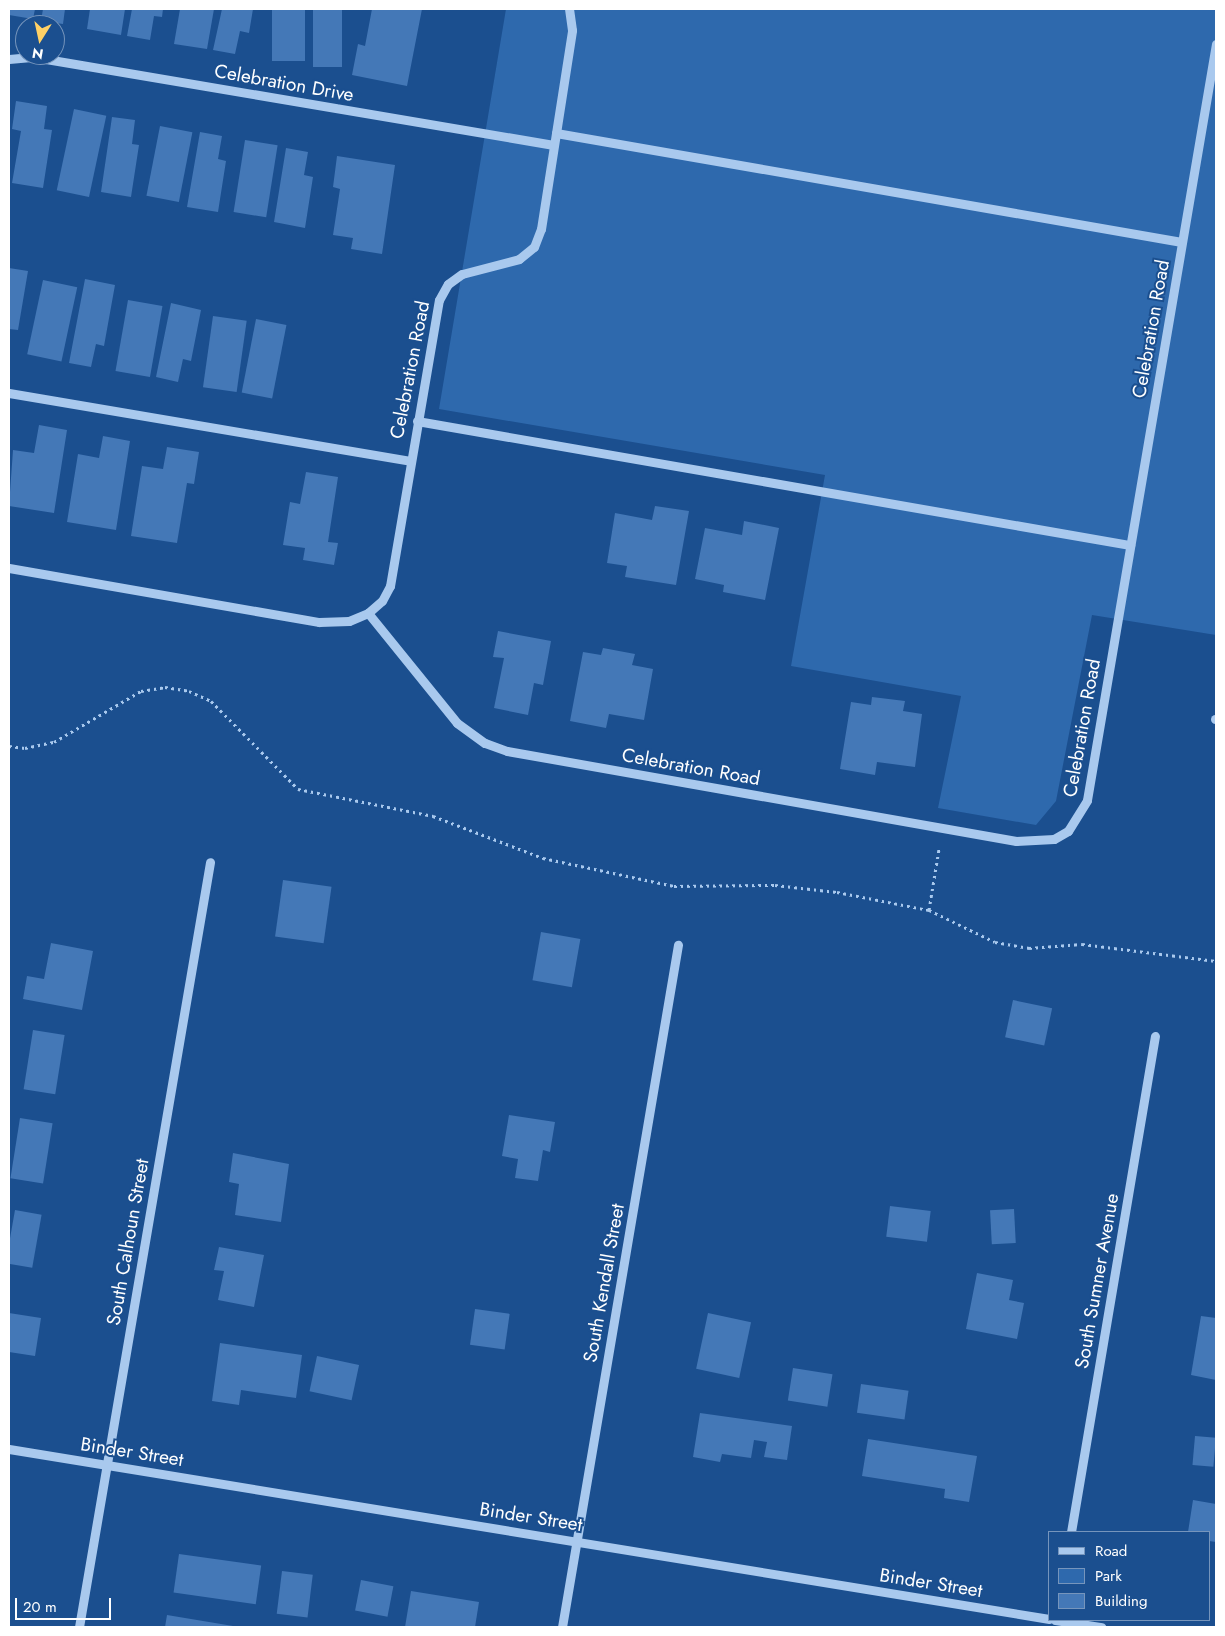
<!DOCTYPE html>
<style>
body{margin:0}
#map{position:relative;width:1225px;height:1636px;overflow:hidden;background:#1b4f8f;font-family:Jost,sans-serif}
div>[style]{position:absolute}
[style*='--x']{left:calc(var(--x)*1px);top:calc(var(--y)*1px);width:calc(var(--w)*1px);rotate:calc(var(--a)*1deg)}
.green>*{inset:0;background:#2e69ad}
.building>*{inset:0;background:#4478b7;transform-origin:0 0}
.path>*{height:3px;margin-top:-1.5px;transform-origin:0;background:repeating-linear-gradient(90deg,#a9c9ee 0 2.5px,transparent 0 6.5px)}
.minor>*{height:9px;margin:-4.5px;padding:0 4.5px;transform-origin:4.5px;border-radius:4.5px;background:#a9c9ee}
span{translate:-50% -50%;white-space:nowrap;text-align:center;line-height:1.15;-webkit-text-stroke:4px #1b4f8f;paint-order:stroke}
.street-label{font-size:19px;color:#fff}
.frame{position:absolute;inset:0;border:10px solid #fff;pointer-events:none}
.legend{position:absolute;left:1048px;top:1531px;width:162px;height:90px;box-sizing:border-box;background:#1b4f8f;border:1px solid #7695bc;margin:0;padding:6px 9px;list-style:none;font-size:15px;color:#fff}
.legend li{display:flex;align-items:center;gap:10px;height:25px}
.legend b{width:25px;border:1px solid #7695bc}
.north{position:absolute;left:15px;top:15px;width:50px;height:50px;box-sizing:border-box;background:#1b4f8f;border:1px solid #7695bc;border-radius:50%;rotate:190deg;font-size:14px;font-weight:700;line-height:20px;text-align:center;color:#fff}
.north::after{content:'';display:block;margin:auto;width:18px;height:22px;background:#ffd166;clip-path:polygon(50% 0,100% 100%,50% 72%,0 100%)}
.scale{position:absolute;left:15px;top:1598px;width:96px;height:22px;box-sizing:border-box;border:2px solid #fff;border-top:0;padding-left:6px;font-size:15px;line-height:18px;white-space:nowrap;color:#fff;-webkit-text-stroke:4px #1b4f8f;paint-order:stroke}
</style>
<div id="map">
<div class="green">
<div style="clip-path:polygon(506px 9px,1216px 9px,1216px 635px,1092px 615px,1056px 801px,1036px 825px,938px 808px,961px 696px,791px 666px,825px 475px,439px 409px)"></div>
</div>
<div class="building">
<div style="clip-path:polygon(9px 9px,35px 9px,33px 19px,9px 15px)"></div>
<div style="clip-path:polygon(43px 9px,65px 9px,63px 24px,41px 21px)"></div>
<div style="clip-path:polygon(90px 9px,125px 9px,121px 35px,87px 29px)"></div>
<div style="clip-path:polygon(132px 9px,163px 9px,162px 17px,154px 16px,150px 40px,127px 36px)"></div>
<div style="clip-path:polygon(180px 9px,214px 9px,207px 49px,174px 44px)"></div>
<div style="clip-path:polygon(222px 9px,253px 9px,249px 33px,240px 31px,235px 54px,213px 50px)"></div>
<div style="left:272px;top:9px;width:33px;height:52px"></div>
<div style="left:313px;top:9px;width:29px;height:58px"></div>
<div style="clip-path:polygon(372px 9px,422px 9px,407px 86px,352px 75px,358px 44px,365px 46px)"></div>
<div style="clip-path:polygon(16px 101px,47px 106px,44px 129px,52px 130px,43px 188px,12px 183px,21px 131px,12px 129px)"></div>
<div style="left:74px;top:109px;width:33px;height:83px;rotate:12deg"></div>
<div style="clip-path:polygon(112px 117px,135px 120px,132px 144px,139px 145px,131px 197px,101px 192px)"></div>
<div style="left:160px;top:126px;width:33px;height:71px;rotate:11deg"></div>
<div style="clip-path:polygon(200px 132px,222px 136px,218px 159px,226px 161px,218px 212px,187px 207px)"></div>
<div style="left:245px;top:140px;width:33px;height:73px;rotate:9deg"></div>
<div style="clip-path:polygon(286px 148px,308px 152px,304px 175px,313px 177px,305px 228px,274px 222px)"></div>
<div style="clip-path:polygon(337px 156px,395px 165px,382px 254px,351px 249px,353px 238px,333px 235px,340px 189px,333px 187px)"></div>
<div style="clip-path:polygon(9px 268px,28px 271px,18px 330px,9px 329px)"></div>
<div style="clip-path:polygon(85px 279px,115px 285px,104px 346px,96px 344px,91px 367px,69px 363px)"></div>
<div style="left:43px;top:280px;width:35px;height:76px;rotate:12deg"></div>
<div style="left:128px;top:300px;width:35px;height:72px;rotate:10deg"></div>
<div style="clip-path:polygon(171px 303px,201px 310px,191px 361px,183px 359px,178px 382px,156px 377px)"></div>
<div style="left:213px;top:316px;width:34px;height:72px;rotate:8deg"></div>
<div style="left:256px;top:319px;width:31px;height:75px;rotate:11deg"></div>
<div style="clip-path:polygon(39px 425px,67px 430px,54px 513px,9px 506px,13px 450px,34px 453px)"></div>
<div style="clip-path:polygon(103px 436px,130px 441px,116px 530px,67px 522px,78px 454px,99px 458px)"></div>
<div style="clip-path:polygon(167px 447px,199px 452px,194px 484px,187px 483px,177px 543px,131px 536px,142px 466px,163px 469px)"></div>
<div style="clip-path:polygon(306px 472px,338px 477px,328px 542px,338px 543px,334px 565px,303px 560px,305px 548px,283px 545px,290px 502px,300px 504px)"></div>
<div style="clip-path:polygon(655px 506px,689px 511px,676px 585px,625px 577px,627px 566px,607px 563px,615px 513px,652px 520px)"></div>
<div style="clip-path:polygon(744px 521px,779px 528px,765px 600px,723px 592px,724px 585px,695px 579px,705px 528px,742px 535px)"></div>
<div style="clip-path:polygon(498px 631px,551px 641px,543px 685px,534px 683px,528px 715px,494px 708px,504px 658px,493px 657px)"></div>
<div style="clip-path:polygon(603px 648px,635px 654px,632px 665px,653px 669px,644px 720px,609px 714px,606px 728px,570px 721px,583px 652px,601px 655px)"></div>
<div style="clip-path:polygon(872px 697px,905px 701px,903px 711px,922px 714px,915px 767px,877px 762px,875px 775px,840px 769px,851px 702px,871px 705px)"></div>
<div style="left:283px;top:880px;width:49px;height:57px;rotate:8deg"></div>
<div style="left:541px;top:932px;width:40px;height:49px;rotate:10deg"></div>
<div style="clip-path:polygon(51px 943px,93px 951px,82px 1010px,23px 999px,27px 976px,44px 979px)"></div>
<div style="left:1013px;top:1000px;width:40px;height:38px;rotate:12deg"></div>
<div style="left:33px;top:1030px;width:32px;height:60px;rotate:9deg"></div>
<div style="clip-path:polygon(509px 1115px,555px 1122px,550px 1152px,543px 1150px,538px 1181px,515px 1178px,518px 1159px,502px 1156px)"></div>
<div style="left:20px;top:1118px;width:33px;height:61px;rotate:9deg"></div>
<div style="clip-path:polygon(233px 1153px,289px 1164px,281px 1222px,235px 1215px,239px 1184px,229px 1182px)"></div>
<div style="left:890px;top:1206px;width:41px;height:31px;rotate:7deg"></div>
<div style="left:1014px;top:1209px;width:34px;height:24px;rotate:87deg"></div>
<div style="left:15px;top:1210px;width:27px;height:54px;rotate:10deg"></div>
<div style="clip-path:polygon(219px 1247px,264px 1255px,254px 1307px,218px 1300px,224px 1271px,214px 1270px)"></div>
<div style="clip-path:polygon(977px 1273px,1013px 1280px,1009px 1300px,1024px 1303px,1017px 1339px,966px 1329px)"></div>
<div style="left:475px;top:1309px;width:35px;height:36px;rotate:8deg"></div>
<div style="clip-path:polygon(9px 1313px,41px 1318px,35px 1356px,9px 1352px)"></div>
<div style="left:708px;top:1313px;width:44px;height:57px;rotate:12deg"></div>
<div style="clip-path:polygon(1201px 1316px,1216px 1318px,1216px 1380px,1191px 1375px)"></div>
<div style="clip-path:polygon(220px 1343px,302px 1355px,296px 1398px,241px 1390px,239px 1405px,212px 1401px)"></div>
<div style="left:317px;top:1356px;width:43px;height:36px;rotate:12deg"></div>
<div style="left:793px;top:1368px;width:40px;height:33px;rotate:9deg"></div>
<div style="left:861px;top:1384px;width:48px;height:29px;rotate:8deg"></div>
<div style="clip-path:polygon(700px 1413px,792px 1426px,787px 1460px,764px 1457px,767px 1442px,754px 1440px,751px 1458px,722px 1454px,720px 1462px,693px 1457px)"></div>
<div style="left:1195px;top:1436px;width:21px;height:29px;rotate:5deg"></div>
<div style="clip-path:polygon(868px 1439px,977px 1456px,969px 1502px,944px 1498px,945px 1489px,862px 1476px)"></div>
<div style="clip-path:polygon(1193px 1500px,1216px 1504px,1216px 1542px,1209px 1541px,1209px 1532px,1188px 1532px)"></div>
<div style="left:179px;top:1554px;width:83px;height:39px;rotate:8deg"></div>
<div style="left:282px;top:1571px;width:31px;height:43px;rotate:7deg"></div>
<div style="left:361px;top:1580px;width:33px;height:31px;rotate:11deg"></div>
<div style="clip-path:polygon(411px 1591px,479px 1602px,475px 1627px,405px 1627px)"></div>
<div style="clip-path:polygon(167px 1615px,233px 1626px,233px 1627px,165px 1627px)"></div>
</div>
<div class="path">
<div style="--x:9;--y:746;--w:16;--a:7"></div>
<div style="--x:25;--y:748;--w:30;--a:-12"></div>
<div style="--x:54;--y:742;--w:101;--a:-30.4"></div>
<div style="--x:141;--y:691;--w:24;--a:-9"></div>
<div style="--x:165;--y:687;--w:24;--a:9"></div>
<div style="--x:189;--y:691;--w:24;--a:24"></div>
<div style="--x:211;--y:701;--w:124;--a:45.3"></div>
<div style="--x:298;--y:789;--w:138;--a:11.3"></div>
<div style="--x:433;--y:816;--w:118;--a:20.9"></div>
<div style="--x:543;--y:858;--w:134;--a:12.1"></div>
<div style="--x:674;--y:886;--w:101;--a:-0.6"></div>
<div style="--x:775;--y:885;--w:62;--a:6.4"></div>
<div style="--x:837;--y:892;--w:94;--a:11.1"></div>
<div style="--x:929;--y:910;--w:73;--a:25.9"></div>
<div style="--x:995;--y:942;--w:35;--a:10"></div>
<div style="--x:1029;--y:948;--w:53;--a:-4.3"></div>
<div style="--x:1082;--y:944;--w:135;--a:7.2"></div>
<div style="--x:929;--y:910;--w:62;--a:-80.7"></div>
</div>
<div class="minor">
<div style="--x:9;--y:59;--w:25;--a:-5"></div>
<div style="--x:34;--y:57;--w:527;--a:9.61"></div>
<div style="--x:556;--y:133;--w:635;--a:9.88"></div>
<div style="--x:9;--y:393;--w:407;--a:9.6"></div>
<div style="--x:417;--y:421;--w:724;--a:9.87"></div>
<div style="--x:9;--y:568;--w:315;--a:9.9"></div>
<div style="--x:319;--y:622;--w:30;--a:-2"></div>
<div style="--x:349;--y:621;--w:21;--a:-23"></div>
<div style="--x:368;--y:613;--w:18;--a:-41"></div>
<div style="--x:382;--y:601;--w:17;--a:-62"></div>
<div style="--x:390;--y:586;--w:290;--a:-80.3"></div>
<div style="--x:439;--y:300;--w:18;--a:-61"></div>
<div style="--x:448;--y:284;--w:17;--a:-36"></div>
<div style="--x:462;--y:274;--w:59;--a:-14.7"></div>
<div style="--x:519;--y:259;--w:19;--a:-39"></div>
<div style="--x:534;--y:247;--w:19;--a:-69"></div>
<div style="--x:541;--y:229;--w:201;--a:-81.1"></div>
<div style="--x:572;--y:30;--w:21;--a:-98"></div>
<div style="--x:368;--y:613;--w:141;--a:51"></div>
<div style="--x:457;--y:723;--w:34;--a:36"></div>
<div style="--x:485;--y:743;--w:23;--a:20"></div>
<div style="--x:507;--y:751;--w:517;--a:10.03"></div>
<div style="--x:1016;--y:841;--w:38;--a:-3"></div>
<div style="--x:1054;--y:839;--w:16;--a:-30"></div>
<div style="--x:1068;--y:831;--w:36;--a:-58"></div>
<div style="--x:1087;--y:800;--w:767;--a:-80.32"></div>
<div style="--x:1215;--y:719;--w:1;--a:0"></div>
<div style="--x:9;--y:1449;--w:1054;--a:9.28"></div>
<div style="--x:1071;--y:1532;--w:503;--a:-80.39"></div>
<div style="--x:1055;--y:1620;--w:47;--a:8.7"></div>
<div style="--x:79;--y:1627;--w:776;--a:-80.28"></div>
<div style="--x:562;--y:1627;--w:692;--a:-80.35"></div>
</div>
<div class="street-label">
<span style="left:284px;top:83px;rotate:10deg">Celebration Drive</span>
<span style="left:1151px;top:329px;rotate:-80deg">Celebration Road</span>
<span style="left:410px;top:370px;rotate:-79deg">Celebration Road</span>
<span style="left:1082px;top:728px;rotate:-80deg">Celebration Road</span>
<span style="left:691px;top:767px;rotate:10deg">Celebration Road</span>
<span style="left:128px;top:1242px;rotate:-80deg">South Calhoun Street</span>
<span style="left:1097px;top:1281px;rotate:-80deg">South Sumner Avenue</span>
<span style="left:604px;top:1283px;rotate:-80deg">South Kendall Street</span>
<span style="left:132px;top:1452px;rotate:9deg">Binder Street</span>
<span style="left:531px;top:1517px;rotate:9deg">Binder Street</span>
<span style="left:931px;top:1583px;rotate:9deg">Binder Street</span>
</div>
<div class="frame"></div>
<ul class="legend">
<li><b style="height:6px;background:#a9c9ee"></b>Road</li>
<li><b style="height:14px;background:#2e69ad"></b>Park</li>
<li><b style="height:14px;background:#4478b7"></b>Building</li>
</ul>
<div class="north">N</div>
<div class="scale">20 m</div>
</div>
